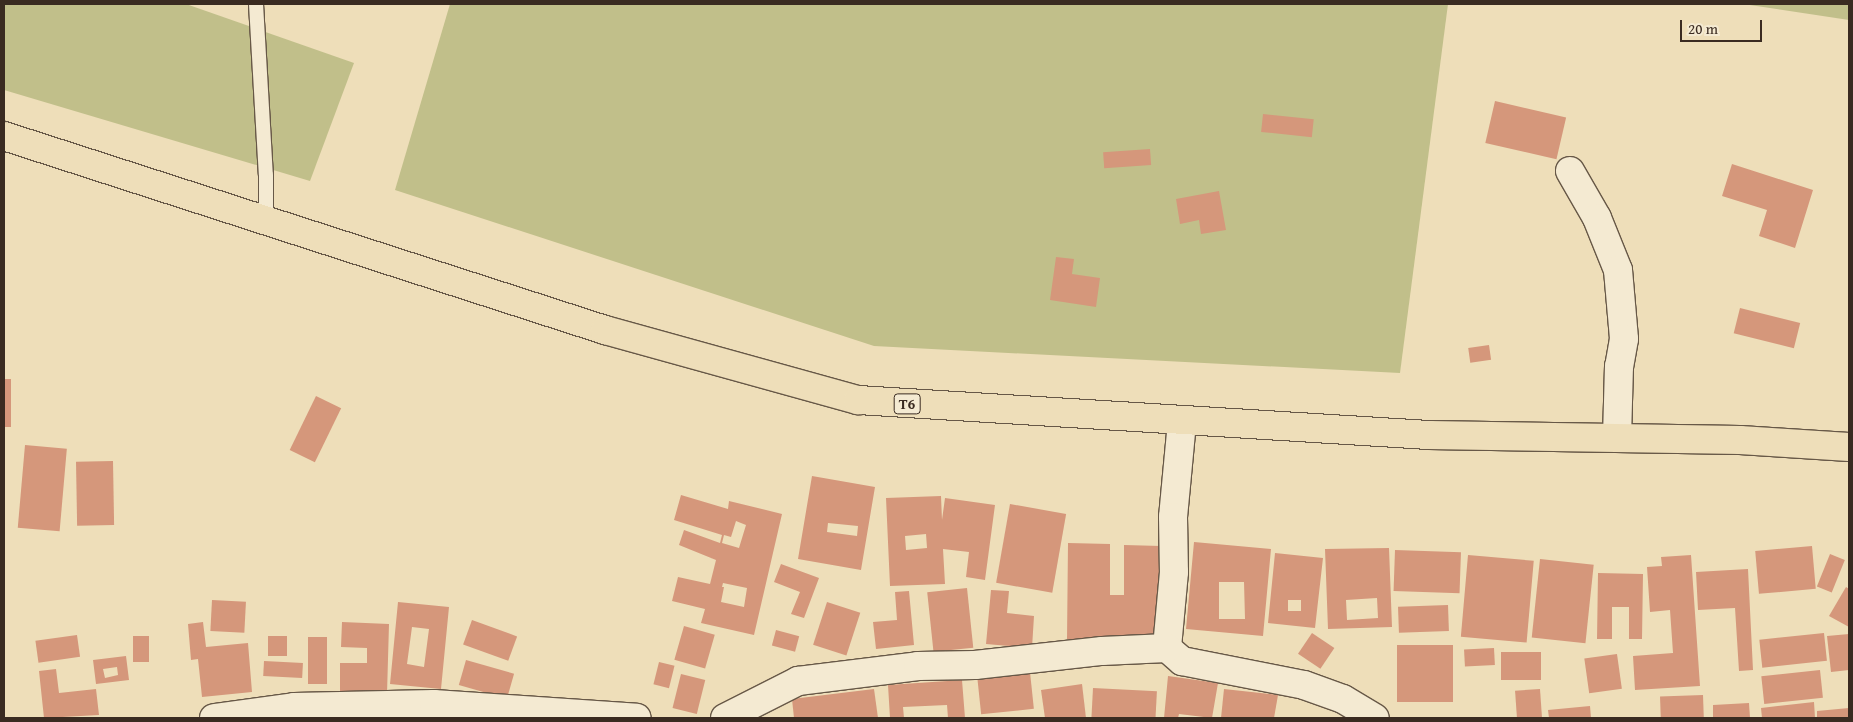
<!DOCTYPE html>
<style>
body{margin:0}
#map{position:relative;width:1853px;height:722px;overflow:hidden;background:#eedeb9;font-family:"Gentium Book Plus",serif}
div>[style]{position:absolute}
[style*='--x']{left:calc(var(--x)*1px);top:calc(var(--y)*1px);width:calc(var(--w)*1px);rotate:calc(var(--a)*1deg)}
.green>*{inset:0;background:#c1bf8a}
.building>*{inset:0;background:#d5977b;transform-origin:0 0}
.roads{filter:drop-shadow(1px 0 #675847) drop-shadow(-1px 0 #675847) drop-shadow(0 1px #675847) drop-shadow(0 -1px #675847)}
.lane>*{height:14px;margin:-7px;padding:0 7px;transform-origin:7px;border-radius:7px;background:#f4ead2}
.street>*{height:28px;margin:-14px;padding:0 14px;transform-origin:14px;border-radius:14px;background:#f4ead2}
.highway>*{height:28px;margin:-14px;padding:0 14px;transform-origin:14px;border-radius:14px;background:#eedeb9}
span{translate:-50% -50%;white-space:nowrap;text-align:center;line-height:1.15;-webkit-text-stroke:4.5px #f4ead2;paint-order:stroke}
.shield-label span{padding:1px 4px;background:#f4ead2;border:1px solid;border-radius:4px;-webkit-text-stroke-width:0}
.shield-label{font-size:15px;color:#3a2b21;font-weight:700}
.frame{position:absolute;inset:0;border:5px solid #3a2b21;pointer-events:none}
.scale{position:absolute;left:1680px;top:20px;width:82px;height:22px;box-sizing:border-box;border:2px solid #3a2b21;border-top:0;padding-left:6px;font-size:15px;line-height:18px;white-space:nowrap;color:#3a2b21;-webkit-text-stroke:4px #f4ead2;paint-order:stroke}
</style>
<div id="map">
<div class="green">
<div style="clip-path:polygon(4px 4px,186px 4px,354px 63px,310px 181px,4px 90px)"></div>
<div style="clip-path:polygon(450px 4px,1448px 4px,1400px 373px,874px 346px,395px 190px)"></div>
<div style="clip-path:polygon(1743px 4px,1849px 4px,1849px 20px)"></div>
</div>
<div class="building">
<div style="left:1495px;top:101px;width:73px;height:43px;rotate:13deg"></div>
<div style="left:1263px;top:114px;width:51px;height:18px;rotate:6deg"></div>
<div style="left:1150px;top:149px;width:16px;height:47px;rotate:86deg"></div>
<div style="clip-path:polygon(1732px 164px,1813px 190px,1795px 248px,1759px 236px,1767px 210px,1722px 196px)"></div>
<div style="clip-path:polygon(1219px 191px,1226px 230px,1201px 234px,1199px 220px,1180px 224px,1176px 199px)"></div>
<div style="clip-path:polygon(1056px 257px,1074px 259px,1072px 274px,1100px 278px,1096px 307px,1050px 300px)"></div>
<div style="left:1740px;top:308px;width:62px;height:26px;rotate:14deg"></div>
<div style="left:1489px;top:345px;width:15px;height:21px;rotate:82deg"></div>
<div style="left:4px;top:379px;width:7px;height:48px"></div>
<div style="left:316px;top:396px;width:28px;height:60px;rotate:26deg"></div>
<div style="left:25px;top:445px;width:42px;height:83px;rotate:5deg"></div>
<div style="left:113px;top:461px;width:64px;height:37px;rotate:89deg"></div>
<div style="clip-path:polygon(evenodd,812px 476px,875px 487px,861px 570px,798px 559px,812px 476px,828px 523px,858px 526px,857px 536px,827px 532px,828px 523px)"></div>
<div style="clip-path:polygon(evenodd,681px 495px,728px 509px,729px 501px,782px 514px,754px 635px,701px 623px,705px 609px,672px 601px,678px 577px,710px 584px,716px 560px,679px 545px,684px 530px,720px 543px,722px 535px,674px 520px,681px 495px,736px 521px,746px 525px,739px 548px,722px 543px,724px 535px,731px 537px,736px 521px,681px 495px,723px 583px,747px 588px,744px 607px,721px 602px,724px 587px,722px 587px,723px 583px)"></div>
<div style="clip-path:polygon(evenodd,941px 496px,942px 520px,945px 498px,995px 505px,985px 580px,966px 577px,969px 552px,943px 549px,945px 584px,890px 586px,886px 498px,941px 496px,926px 534px,927px 548px,906px 550px,905px 536px,926px 534px)"></div>
<div style="left:1010px;top:504px;width:57px;height:80px;rotate:10deg"></div>
<div style="clip-path:polygon(evenodd,1194px 542px,1271px 549px,1263px 636px,1186px 629px,1194px 542px,1219px 582px,1244px 582px,1245px 619px,1219px 619px,1219px 582px)"></div>
<div style="clip-path:polygon(1068px 543px,1110px 544px,1110px 595px,1124px 595px,1124px 545px,1161px 546px,1160px 640px,1067px 639px)"></div>
<div style="left:1812px;top:546px;width:43px;height:57px;rotate:85deg"></div>
<div style="clip-path:polygon(evenodd,1389px 548px,1392px 627px,1328px 629px,1325px 549px,1389px 548px,1377px 598px,1378px 618px,1347px 620px,1346px 600px,1377px 598px)"></div>
<div style="left:1395px;top:550px;width:66px;height:41px;rotate:2deg"></div>
<div style="clip-path:polygon(evenodd,1275px 553px,1323px 558px,1315px 628px,1268px 623px,1275px 553px,1288px 600px,1301px 600px,1301px 611px,1288px 611px,1288px 600px)"></div>
<div style="left:1830px;top:554px;width:16px;height:35px;rotate:22deg"></div>
<div style="left:1468px;top:555px;width:66px;height:82px;rotate:5deg"></div>
<div style="clip-path:polygon(1691px 555px,1700px 686px,1635px 690px,1633px 656px,1673px 653px,1670px 610px,1650px 612px,1647px 567px,1662px 566px,1661px 557px)"></div>
<div style="left:1540px;top:559px;width:54px;height:79px;rotate:6deg"></div>
<div style="clip-path:polygon(781px 564px,819px 578px,804px 618px,791px 614px,800px 592px,774px 582px)"></div>
<div style="clip-path:polygon(1748px 569px,1753px 670px,1739px 671px,1735px 608px,1698px 610px,1696px 572px)"></div>
<div style="clip-path:polygon(1598px 573px,1643px 574px,1642px 639px,1629px 639px,1629px 607px,1612px 607px,1612px 639px,1597px 639px)"></div>
<div style="clip-path:polygon(1846px 587px,1849px 589px,1849px 627px,1829px 616px)"></div>
<div style="left:967px;top:588px;width:60px;height:40px;rotate:84deg"></div>
<div style="clip-path:polygon(991px 590px,1009px 591px,1007px 613px,1034px 616px,1032px 648px,986px 644px)"></div>
<div style="clip-path:polygon(909px 591px,914px 645px,876px 649px,873px 622px,897px 620px,895px 592px)"></div>
<div style="left:212px;top:600px;width:34px;height:31px;rotate:3deg"></div>
<div style="clip-path:polygon(evenodd,398px 602px,449px 607px,441px 689px,390px 684px,398px 602px,412px 627px,429px 629px,424px 667px,407px 664px,412px 627px)"></div>
<div style="left:827px;top:602px;width:35px;height:45px;rotate:18deg"></div>
<div style="left:1448px;top:605px;width:26px;height:50px;rotate:88deg"></div>
<div style="left:472px;top:620px;width:48px;height:26px;rotate:20deg"></div>
<div style="clip-path:polygon(203px 622px,206px 647px,248px 643px,252px 692px,202px 697px,198px 659px,191px 660px,188px 624px)"></div>
<div style="clip-path:polygon(342px 622px,389px 624px,387px 694px,340px 693px,340px 663px,367px 663px,367px 648px,341px 647px)"></div>
<div style="left:684px;top:626px;width:32px;height:35px;rotate:16deg"></div>
<div style="left:776px;top:630px;width:24px;height:16px;rotate:15deg"></div>
<div style="left:1312px;top:633px;width:27px;height:25px;rotate:34deg"></div>
<div style="left:1824px;top:633px;width:28px;height:65px;rotate:84deg"></div>
<div style="clip-path:polygon(1849px 634px,1849px 670px,1831px 672px,1827px 636px)"></div>
<div style="left:77px;top:635px;width:22px;height:42px;rotate:82deg"></div>
<div style="left:133px;top:636px;width:16px;height:26px"></div>
<div style="left:268px;top:636px;width:19px;height:20px"></div>
<div style="left:308px;top:637px;width:19px;height:47px"></div>
<div style="left:1397px;top:645px;width:56px;height:57px"></div>
<div style="left:1494px;top:648px;width:17px;height:30px;rotate:87deg"></div>
<div style="left:1501px;top:652px;width:40px;height:28px"></div>
<div style="left:1617px;top:654px;width:35px;height:33px;rotate:82deg"></div>
<div style="clip-path:polygon(evenodd,126px 656px,129px 680px,96px 684px,93px 660px,126px 656px,117px 667px,118px 675px,105px 678px,103px 669px,117px 667px)"></div>
<div style="left:466px;top:660px;width:50px;height:26px;rotate:16deg"></div>
<div style="left:264px;top:661px;width:39px;height:15px;rotate:3deg"></div>
<div style="left:659px;top:662px;width:16px;height:23px;rotate:14deg"></div>
<div style="clip-path:polygon(56px 669px,59px 693px,96px 689px,99px 715px,44px 718px,39px 671px)"></div>
<div style="left:1820px;top:670px;width:28px;height:59px;rotate:84deg"></div>
<div style="left:1030px;top:672px;width:37px;height:53px;rotate:84deg"></div>
<div style="left:681px;top:674px;width:25px;height:35px;rotate:14deg"></div>
<div style="clip-path:polygon(1168px 676px,1218px 683px,1212px 718px,1179px 714px,1178px 718px,1164px 718px)"></div>
<div style="clip-path:polygon(962px 680px,965px 718px,948px 718px,947px 705px,903px 707px,904px 718px,890px 718px,888px 685px)"></div>
<div style="clip-path:polygon(1082px 684px,1086px 718px,1045px 718px,1041px 690px)"></div>
<div style="left:1093px;top:688px;width:64px;height:30px;rotate:3deg"></div>
<div style="clip-path:polygon(874px 689px,878px 718px,794px 718px,792px 699px)"></div>
<div style="clip-path:polygon(1224px 689px,1278px 695px,1274px 718px,1221px 718px)"></div>
<div style="left:1540px;top:689px;width:29px;height:25px;rotate:86deg"></div>
<div style="left:1703px;top:695px;width:23px;height:43px;rotate:88deg"></div>
<div style="clip-path:polygon(1814px 702px,1815px 718px,1762px 718px,1761px 708px)"></div>
<div style="clip-path:polygon(1749px 703px,1750px 718px,1713px 718px,1713px 705px)"></div>
<div style="clip-path:polygon(1590px 706px,1591px 718px,1549px 718px,1548px 710px)"></div>
<div style="clip-path:polygon(1849px 708px,1849px 718px,1817px 718px,1817px 711px)"></div>
</div>
<div class="roads">
<div class="lane">
<div style="--x:256;--y:4;--w:171;--a:86.7"></div>
<div style="--x:266;--y:175;--w:45;--a:90"></div>
</div>
<div class="street">
<div style="--x:1570;--y:171;--w:54;--a:60.1"></div>
<div style="--x:1597;--y:218;--w:56;--a:68"></div>
<div style="--x:1618;--y:270;--w:69;--a:85"></div>
<div style="--x:1624;--y:339;--w:27;--a:100"></div>
<div style="--x:1619;--y:366;--w:71;--a:91.6"></div>
<div style="--x:1182;--y:422;--w:95;--a:95.4"></div>
<div style="--x:1173;--y:517;--w:55;--a:89"></div>
<div style="--x:1174;--y:572;--w:76;--a:95.3"></div>
<div style="--x:1167;--y:648;--w:20;--a:41"></div>
<div style="--x:1182;--y:661;--w:124;--a:11.1"></div>
<div style="--x:1304;--y:685;--w:41;--a:19.7"></div>
<div style="--x:1343;--y:699;--w:37;--a:31"></div>
<div style="--x:214;--y:718;--w:81;--a:-7.8"></div>
<div style="--x:294;--y:707;--w:140;--a:-1.2"></div>
<div style="--x:434;--y:704;--w:203;--a:3.9"></div>
<div style="--x:725;--y:718;--w:82;--a:-26.9"></div>
<div style="--x:798;--y:681;--w:121;--a:-7.1"></div>
<div style="--x:918;--y:666;--w:57;--a:-1"></div>
<div style="--x:975;--y:665;--w:128;--a:-6.3"></div>
<div style="--x:1102;--y:651;--w:65;--a:-2.6"></div>
</div>
<div class="highway">
<div style="--x:4;--y:136;--w:632;--a:17.89"></div>
<div style="--x:605;--y:330;--w:263;--a:15.5"></div>
<div style="--x:858;--y:400;--w:572;--a:3.51"></div>
<div style="--x:1429;--y:435;--w:311;--a:0.9"></div>
<div style="--x:1740;--y:440;--w:109;--a:3.7"></div>
</div>
</div>
<div class="shield-label">
<span style="left:907px;top:404px">T6</span>
</div>
<div class="frame"></div>
<div class="scale">20 m</div>
</div>
